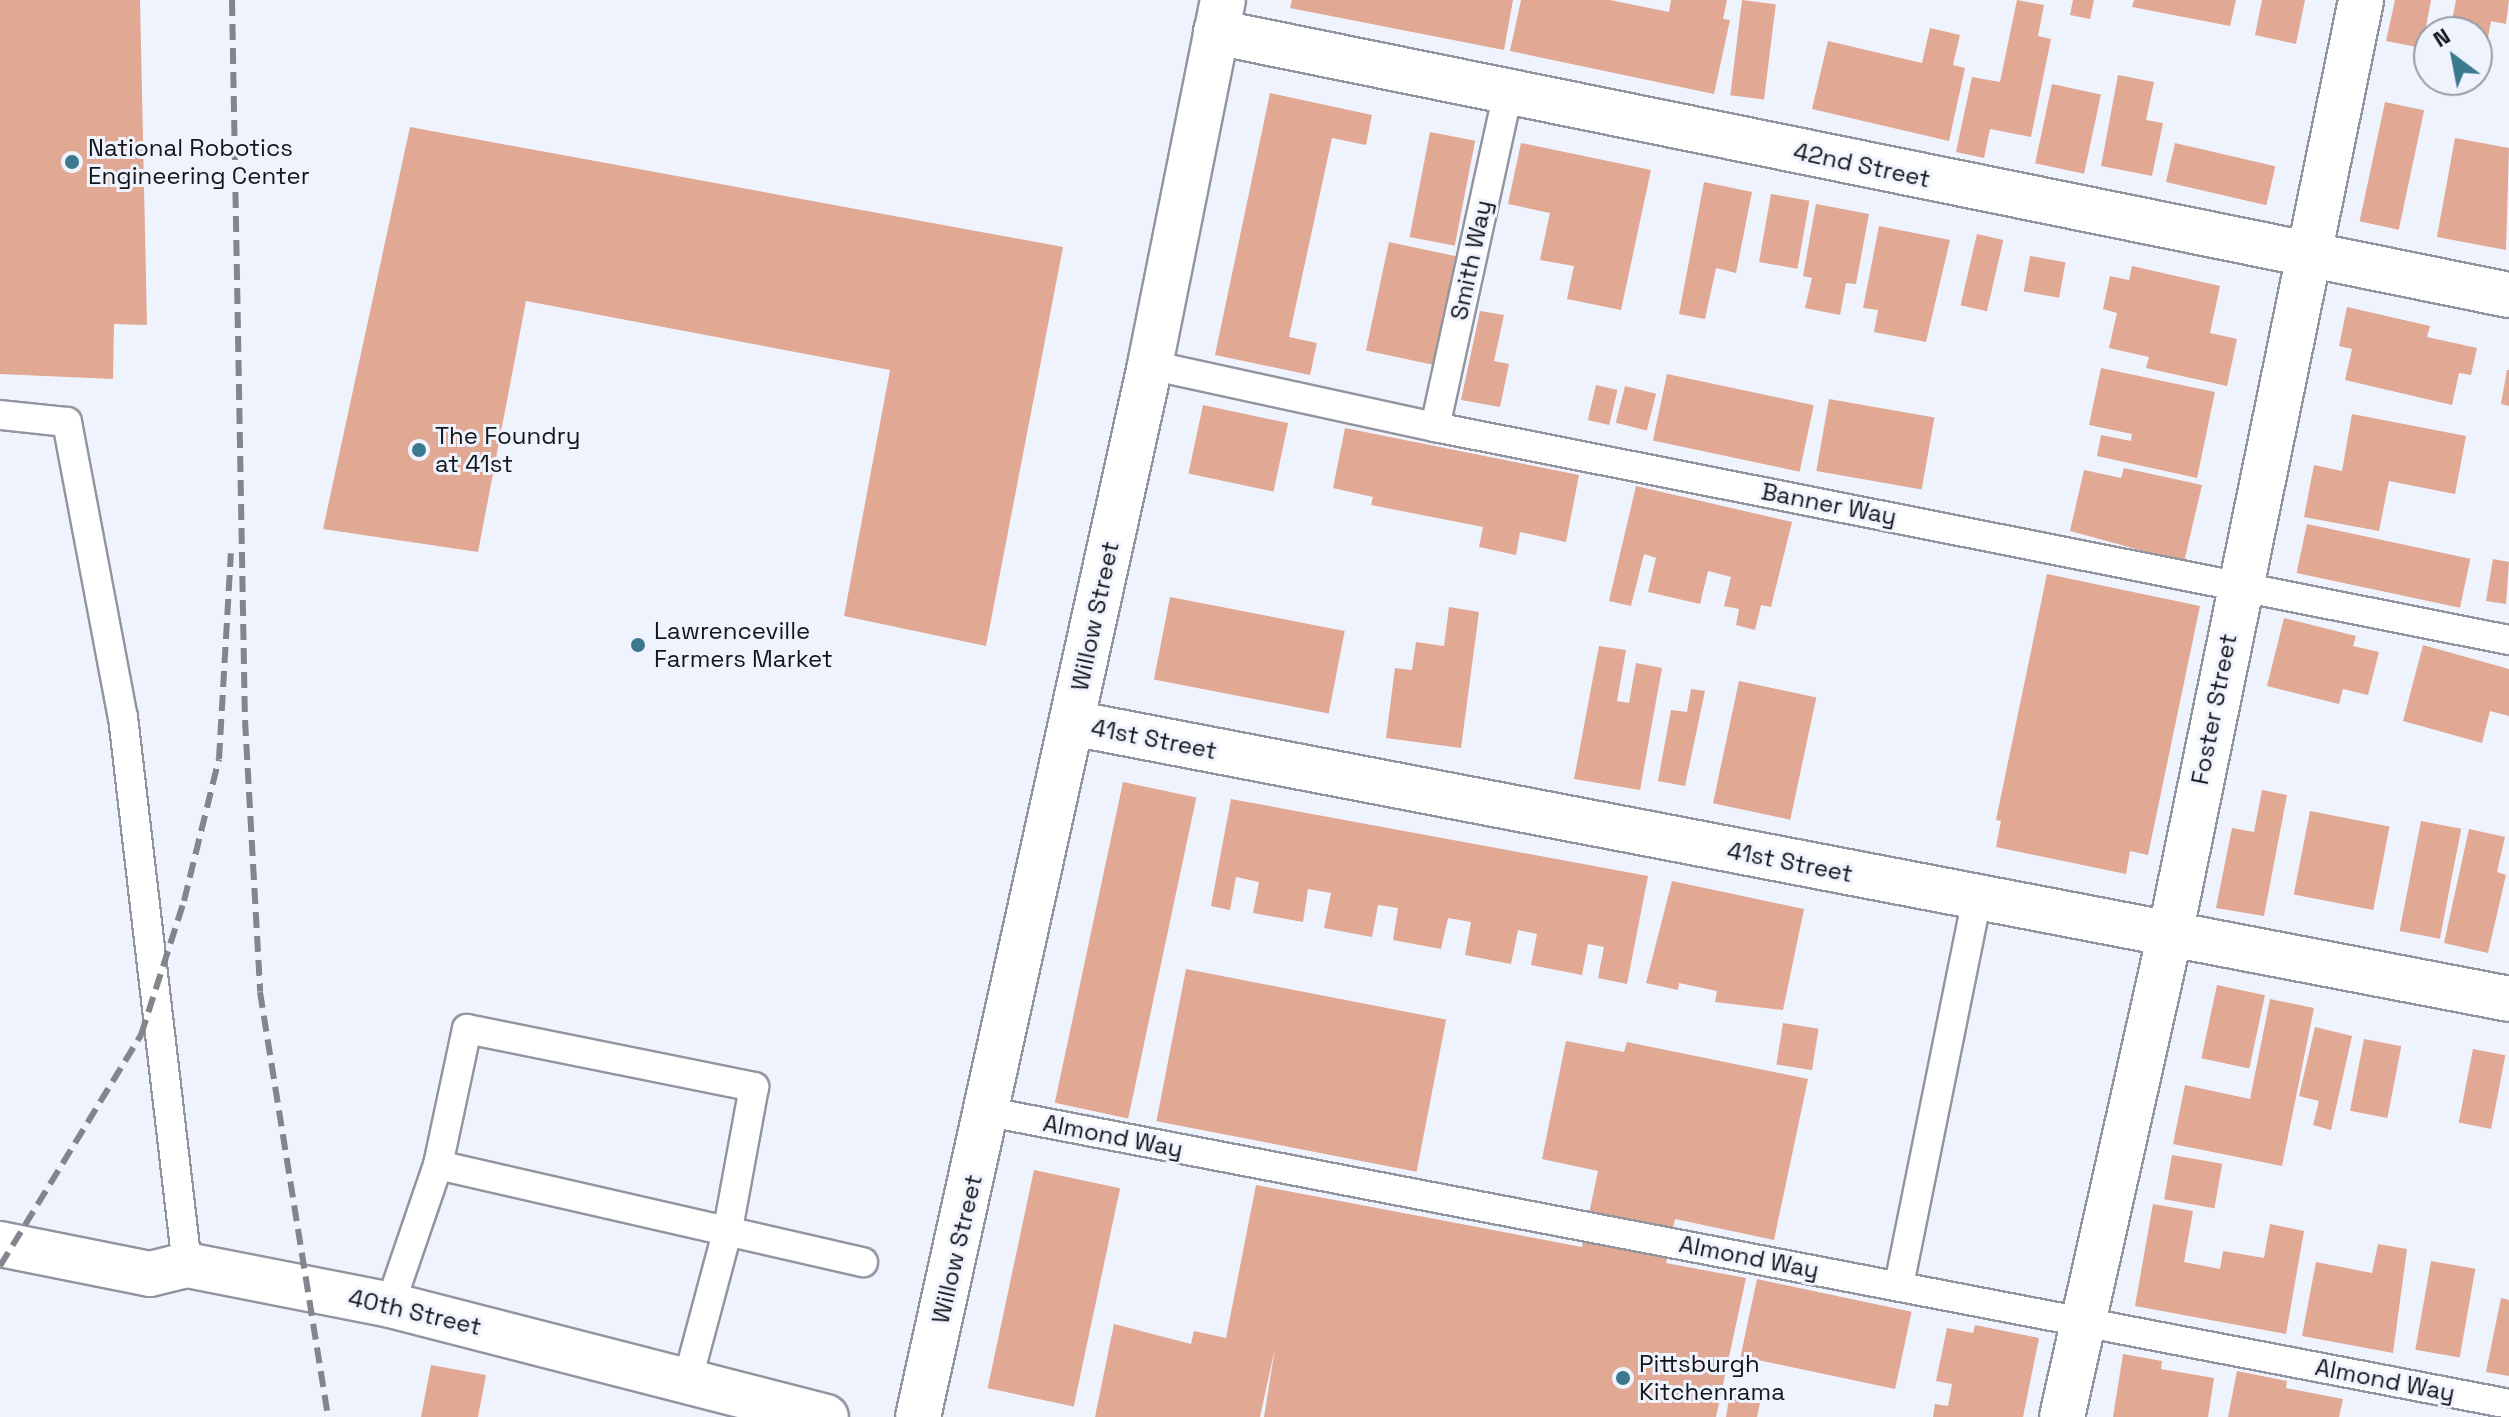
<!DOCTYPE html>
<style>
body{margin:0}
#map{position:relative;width:2509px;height:1417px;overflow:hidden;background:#eff3fe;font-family:"Space Grotesk",sans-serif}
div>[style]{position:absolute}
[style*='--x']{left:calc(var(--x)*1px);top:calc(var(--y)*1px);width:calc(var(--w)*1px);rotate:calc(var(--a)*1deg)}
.building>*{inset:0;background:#e1a894;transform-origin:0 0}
.roads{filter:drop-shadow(2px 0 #91959f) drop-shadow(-2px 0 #91959f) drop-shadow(0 2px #91959f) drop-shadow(0 -2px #91959f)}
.lane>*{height:28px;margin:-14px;padding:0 14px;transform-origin:14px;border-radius:14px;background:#fff}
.street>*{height:44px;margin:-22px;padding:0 22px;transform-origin:22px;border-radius:22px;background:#fff}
.rail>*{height:6px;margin-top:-3px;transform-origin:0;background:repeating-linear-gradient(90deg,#82858c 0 16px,transparent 0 24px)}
.dots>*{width:22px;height:22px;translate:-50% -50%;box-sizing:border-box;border:4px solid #eff3fe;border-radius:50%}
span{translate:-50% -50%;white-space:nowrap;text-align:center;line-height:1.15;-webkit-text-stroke:6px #eff3fe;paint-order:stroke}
.poi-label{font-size:24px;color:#141619}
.left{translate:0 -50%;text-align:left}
.street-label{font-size:24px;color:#141619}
.north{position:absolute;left:2413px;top:16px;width:80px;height:80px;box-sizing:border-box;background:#eff3fe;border:2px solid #979ba2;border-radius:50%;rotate:328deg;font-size:22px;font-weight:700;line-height:32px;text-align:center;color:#141619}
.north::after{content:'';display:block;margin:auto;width:28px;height:36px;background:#3a798e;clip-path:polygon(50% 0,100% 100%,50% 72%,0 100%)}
</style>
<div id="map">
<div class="building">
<div style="clip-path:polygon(0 0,140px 0,147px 325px,114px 324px,113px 379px,0 374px)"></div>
<div style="clip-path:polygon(1292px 0,1513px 0,1504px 50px,1290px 8px)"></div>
<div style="clip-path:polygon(1521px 0,1610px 0,1669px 12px,1671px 0,1727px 0,1723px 19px,1730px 20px,1714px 94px,1510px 51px)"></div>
<div style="left:1742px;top:0;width:34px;height:96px;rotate:7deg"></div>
<div style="clip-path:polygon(2017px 0,2044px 5px,2038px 36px,2051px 39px,2031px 137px,1990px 129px,1984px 158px,1956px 152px,1972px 77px,2000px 82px)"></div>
<div style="clip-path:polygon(2073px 0,2094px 0,2090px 19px,2070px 15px)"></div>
<div style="clip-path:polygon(2134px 0,2236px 0,2230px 26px,2132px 7px)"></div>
<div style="clip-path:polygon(2262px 0,2305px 0,2296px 44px,2255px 35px)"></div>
<div style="clip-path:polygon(2395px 0,2431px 0,2422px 48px,2386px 41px)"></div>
<div style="clip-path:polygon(2456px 0,2509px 0,2506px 24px,2491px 21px,2487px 43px,2477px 41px,2477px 32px,2450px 32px)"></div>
<div style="clip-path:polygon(1930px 28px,1960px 35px,1953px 65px,1965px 68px,1949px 141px,1812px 109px,1828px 41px,1922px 63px)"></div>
<div style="clip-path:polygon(2118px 75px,2154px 82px,2146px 120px,2163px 123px,2152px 176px,2101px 166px)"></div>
<div style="left:2052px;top:84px;width:50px;height:81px;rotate:12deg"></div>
<div style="clip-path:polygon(1270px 93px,1372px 115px,1366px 145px,1332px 138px,1289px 337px,1317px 343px,1310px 375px,1215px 355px)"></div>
<div style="left:2385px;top:102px;width:40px;height:122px;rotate:12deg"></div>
<div style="clip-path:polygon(410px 127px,1063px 247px,986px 646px,844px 616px,890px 370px,526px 301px,478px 552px,323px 529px)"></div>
<div style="left:1430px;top:132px;width:46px;height:107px;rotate:11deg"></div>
<div style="clip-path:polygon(2455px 138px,2509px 148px,2506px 250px,2437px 237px)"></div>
<div style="clip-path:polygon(1521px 143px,1651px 170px,1621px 310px,1567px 299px,1574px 266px,1540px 260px,1550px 213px,1508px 204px)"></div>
<div style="left:2175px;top:143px;width:103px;height:40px;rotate:13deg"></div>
<div style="clip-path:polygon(1704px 182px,1752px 192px,1736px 273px,1716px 268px,1705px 319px,1679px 314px)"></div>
<div style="left:1771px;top:194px;width:39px;height:69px;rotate:10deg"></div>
<div style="clip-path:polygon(1816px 204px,1869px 214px,1856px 284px,1846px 283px,1840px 315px,1805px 308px,1812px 278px,1803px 276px)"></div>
<div style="clip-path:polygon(1879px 226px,1950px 240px,1926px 342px,1874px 332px,1878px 310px,1863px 308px)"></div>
<div style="left:1977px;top:234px;width:27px;height:73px;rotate:13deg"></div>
<div style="left:1389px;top:242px;width:77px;height:111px;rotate:12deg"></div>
<div style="left:2030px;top:256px;width:36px;height:36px;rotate:10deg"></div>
<div style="clip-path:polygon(2132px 266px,2220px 286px,2210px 333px,2237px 339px,2227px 386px,2146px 368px,2149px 357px,2109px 348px,2117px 313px,2103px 309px,2110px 276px,2129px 280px)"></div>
<div style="clip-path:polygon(2347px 307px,2430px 326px,2427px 337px,2477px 348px,2471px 375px,2459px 373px,2452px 405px,2345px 380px,2352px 349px,2339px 346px)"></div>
<div style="clip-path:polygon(1480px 311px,1504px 315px,1494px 361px,1509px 364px,1500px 407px,1461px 400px)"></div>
<div style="clip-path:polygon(2101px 368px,2215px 392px,2197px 478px,2097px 456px,2101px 435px,2131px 441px,2132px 434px,2089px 425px)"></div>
<div style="clip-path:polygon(2507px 370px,2509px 370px,2509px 406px,2501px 404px)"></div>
<div style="left:1667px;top:374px;width:150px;height:68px;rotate:12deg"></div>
<div style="left:1596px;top:385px;width:22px;height:36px;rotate:13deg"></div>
<div style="left:1625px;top:386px;width:32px;height:38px;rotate:14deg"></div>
<div style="left:1829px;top:399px;width:107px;height:73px;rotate:10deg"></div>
<div style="left:1203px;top:405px;width:87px;height:70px;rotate:12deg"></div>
<div style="clip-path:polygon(2352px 414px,2466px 436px,2455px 494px,2389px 481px,2379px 531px,2304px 517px,2314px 465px,2342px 471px)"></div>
<div style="clip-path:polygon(1345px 428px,1579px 475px,1566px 542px,1520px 532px,1516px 555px,1479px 547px,1483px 527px,1371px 505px,1373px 497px,1333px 488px)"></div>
<div style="clip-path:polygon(2124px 468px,2202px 485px,2184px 562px,2070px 531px,2084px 470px,2121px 478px)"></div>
<div style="clip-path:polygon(1636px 486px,1792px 522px,1771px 607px,1761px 605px,1755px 630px,1736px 625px,1739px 609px,1724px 606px,1731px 577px,1708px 571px,1700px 604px,1648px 592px,1656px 558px,1644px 554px,1631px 606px,1609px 601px)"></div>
<div style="left:2307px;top:524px;width:167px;height:50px;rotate:12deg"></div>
<div style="clip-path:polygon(2493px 559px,2509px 562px,2506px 604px,2486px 601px)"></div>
<div style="clip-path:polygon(2047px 574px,2200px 606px,2148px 855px,2130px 851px,2126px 874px,1996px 847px,2001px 821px,1996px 820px)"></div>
<div style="left:1170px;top:597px;width:178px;height:84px;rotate:11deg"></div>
<div style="clip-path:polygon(1449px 607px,1479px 612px,1461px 748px,1386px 738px,1395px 668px,1412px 670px,1416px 642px,1444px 646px)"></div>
<div style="clip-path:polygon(2284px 618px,2356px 636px,2353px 646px,2379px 652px,2368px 695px,2343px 689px,2339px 704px,2267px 686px)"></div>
<div style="clip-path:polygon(2423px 645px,2509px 669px,2509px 716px,2490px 711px,2482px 743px,2403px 721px)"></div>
<div style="clip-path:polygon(1599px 646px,1626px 650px,1617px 701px,1629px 703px,1636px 663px,1662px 668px,1640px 790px,1574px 779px)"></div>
<div style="left:1739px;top:681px;width:79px;height:125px;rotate:12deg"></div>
<div style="clip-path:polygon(1691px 689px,1705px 691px,1685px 786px,1658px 781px,1671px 710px,1687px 712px)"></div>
<div style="left:1123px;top:782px;width:75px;height:328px;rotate:12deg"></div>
<div style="clip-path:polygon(2262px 790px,2287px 795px,2264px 916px,2216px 908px,2232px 828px,2254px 832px)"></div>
<div style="clip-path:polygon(1231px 799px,1648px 876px,1627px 984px,1598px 978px,1604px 947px,1588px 944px,1582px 975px,1531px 965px,1537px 934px,1518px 930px,1511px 964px,1465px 955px,1471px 922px,1448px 918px,1441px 949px,1393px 940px,1398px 908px,1378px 905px,1372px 937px,1324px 928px,1331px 893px,1308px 889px,1303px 922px,1253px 913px,1259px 882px,1236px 877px,1230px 910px,1211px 906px)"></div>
<div style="left:2310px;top:811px;width:81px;height:85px;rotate:11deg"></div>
<div style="left:2421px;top:821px;width:41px;height:112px;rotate:11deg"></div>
<div style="clip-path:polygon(2469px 829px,2505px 837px,2497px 872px,2506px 875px,2488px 953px,2444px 943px)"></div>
<div style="clip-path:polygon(1672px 881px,1804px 909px,1783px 1010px,1715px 1002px,1717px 991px,1679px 983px,1678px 990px,1646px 983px)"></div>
<div style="left:1186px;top:969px;width:265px;height:155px;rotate:11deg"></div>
<div style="left:2217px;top:985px;width:49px;height:75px;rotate:12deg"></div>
<div style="clip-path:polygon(2270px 999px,2314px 1008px,2282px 1166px,2173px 1144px,2185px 1085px,2250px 1099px)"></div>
<div style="left:1783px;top:1023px;width:36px;height:42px;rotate:9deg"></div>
<div style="clip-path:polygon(2315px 1027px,2352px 1036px,2331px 1130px,2313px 1125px,2319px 1101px,2299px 1096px)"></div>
<div style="left:2364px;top:1039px;width:38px;height:73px;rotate:11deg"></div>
<div style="clip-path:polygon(1566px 1041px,1624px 1052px,1627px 1042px,1808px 1079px,1774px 1240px,1675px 1219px,1666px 1263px,1746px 1278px,1716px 1417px,1264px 1417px,1275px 1348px,1260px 1417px,1095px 1417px,1114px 1324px,1191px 1344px,1194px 1331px,1226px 1338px,1256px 1185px,1582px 1247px,1598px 1171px,1542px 1159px)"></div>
<div style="left:2473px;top:1049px;width:33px;height:75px;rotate:11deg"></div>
<div style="left:2172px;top:1155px;width:51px;height:45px;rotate:10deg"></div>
<div style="left:1034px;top:1170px;width:88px;height:223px;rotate:12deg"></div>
<div style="clip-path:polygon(2153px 1204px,2193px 1211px,2184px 1262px,2220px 1269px,2223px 1251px,2264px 1258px,2270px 1224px,2304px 1231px,2286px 1334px,2135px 1306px)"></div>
<div style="clip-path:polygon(2378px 1244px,2407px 1249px,2393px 1353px,2302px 1336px,2316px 1262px,2372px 1273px)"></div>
<div style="left:2431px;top:1261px;width:45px;height:90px;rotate:10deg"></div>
<div style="left:1757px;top:1279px;width:158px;height:79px;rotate:12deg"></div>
<div style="clip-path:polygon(2501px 1298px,2509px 1300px,2509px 1376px,2486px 1372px)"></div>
<div style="clip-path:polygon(1975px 1325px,2039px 1338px,2023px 1417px,1933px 1417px,1935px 1404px,1948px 1406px,1952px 1384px,1936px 1381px,1947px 1328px,1973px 1333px)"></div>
<div style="clip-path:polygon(2123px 1354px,2162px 1361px,2161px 1369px,2214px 1378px,2208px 1417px,2113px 1417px)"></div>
<div style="clip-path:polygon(431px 1365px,486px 1375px,478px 1417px,421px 1417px)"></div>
<div style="clip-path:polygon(2237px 1371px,2287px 1381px,2286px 1388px,2343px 1399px,2339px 1417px,2228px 1417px)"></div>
<div style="clip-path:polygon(1730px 1392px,1761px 1398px,1757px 1417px,1726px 1417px)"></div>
</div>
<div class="roads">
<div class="lane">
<div style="--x:1150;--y:365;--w:292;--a:12.3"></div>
<div style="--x:1435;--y:427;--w:1095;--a:11.22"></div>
<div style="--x:0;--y:415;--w:67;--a:6"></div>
<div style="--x:67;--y:422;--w:300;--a:79.3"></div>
<div style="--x:123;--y:717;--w:552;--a:83.34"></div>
<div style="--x:1435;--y:427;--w:343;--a:-77.7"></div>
<div style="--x:989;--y:1112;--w:1548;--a:10.87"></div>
<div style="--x:438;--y:1165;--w:436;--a:12.9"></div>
<div style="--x:1899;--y:1285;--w:394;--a:-78.6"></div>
<div style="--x:390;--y:1305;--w:148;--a:-71.1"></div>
<div style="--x:438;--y:1165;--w:139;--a:-78"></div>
<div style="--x:467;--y:1029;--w:293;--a:11.4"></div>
<div style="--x:754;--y:1087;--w:144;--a:100.4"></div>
<div style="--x:728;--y:1229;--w:154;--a:105"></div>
</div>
<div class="street">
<div style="--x:1216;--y:32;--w:1319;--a:11.5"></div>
<div style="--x:1072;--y:723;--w:1463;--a:10.87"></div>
<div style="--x:0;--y:1244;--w:153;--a:11.3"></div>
<div style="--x:150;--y:1274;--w:38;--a:-14"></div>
<div style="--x:187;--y:1265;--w:207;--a:11.1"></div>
<div style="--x:390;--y:1305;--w:450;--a:14.4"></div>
<div style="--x:918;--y:1417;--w:1077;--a:-77.56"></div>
<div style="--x:1150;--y:365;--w:372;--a:-78.7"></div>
<div style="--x:2062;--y:1417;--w:494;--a:-77.4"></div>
<div style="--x:2170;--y:935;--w:954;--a:-78.45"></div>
</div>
</div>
<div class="rail">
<div style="--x:232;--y:0;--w:720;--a:88.97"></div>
<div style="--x:245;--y:720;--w:272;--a:86.8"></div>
<div style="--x:260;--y:992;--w:430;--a:80.9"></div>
<div style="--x:0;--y:1266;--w:271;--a:-58.6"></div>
<div style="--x:141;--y:1035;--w:141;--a:-72.2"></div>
<div style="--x:184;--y:901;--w:146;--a:-76.2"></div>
<div style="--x:219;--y:759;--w:206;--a:-86.7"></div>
</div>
<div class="dots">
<div style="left:72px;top:162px;background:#3a798e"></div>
<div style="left:419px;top:450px;background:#3a798e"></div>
<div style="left:638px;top:645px;background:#3a798e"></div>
<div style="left:1623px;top:1378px;background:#3a798e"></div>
</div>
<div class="poi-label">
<span class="left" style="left:88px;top:162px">National Robotics<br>Engineering Center</span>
<span class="left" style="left:435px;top:450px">The Foundry<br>at 41st</span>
<span class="left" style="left:654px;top:645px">Lawrenceville<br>Farmers Market</span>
<span class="left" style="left:1639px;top:1378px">Pittsburgh<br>Kitchenrama</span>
</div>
<div class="street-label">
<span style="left:1862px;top:165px;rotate:12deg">42nd Street</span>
<span style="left:1471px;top:260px;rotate:-78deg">Smith Way</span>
<span style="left:1829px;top:504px;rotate:11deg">Banner Way</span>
<span style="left:1095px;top:616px;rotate:-78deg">Willow Street</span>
<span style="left:2214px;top:709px;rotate:-79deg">Foster Street</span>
<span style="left:1154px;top:739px;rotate:11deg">41st Street</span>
<span style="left:1790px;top:862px;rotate:11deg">41st Street</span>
<span style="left:1113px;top:1136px;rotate:11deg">Almond Way</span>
<span style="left:957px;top:1249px;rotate:-77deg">Willow Street</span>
<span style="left:1749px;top:1257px;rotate:11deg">Almond Way</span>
<span style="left:415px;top:1312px;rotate:13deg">40th Street</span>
<span style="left:2385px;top:1380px;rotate:11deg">Almond Way</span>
</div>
<div class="north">N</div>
</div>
